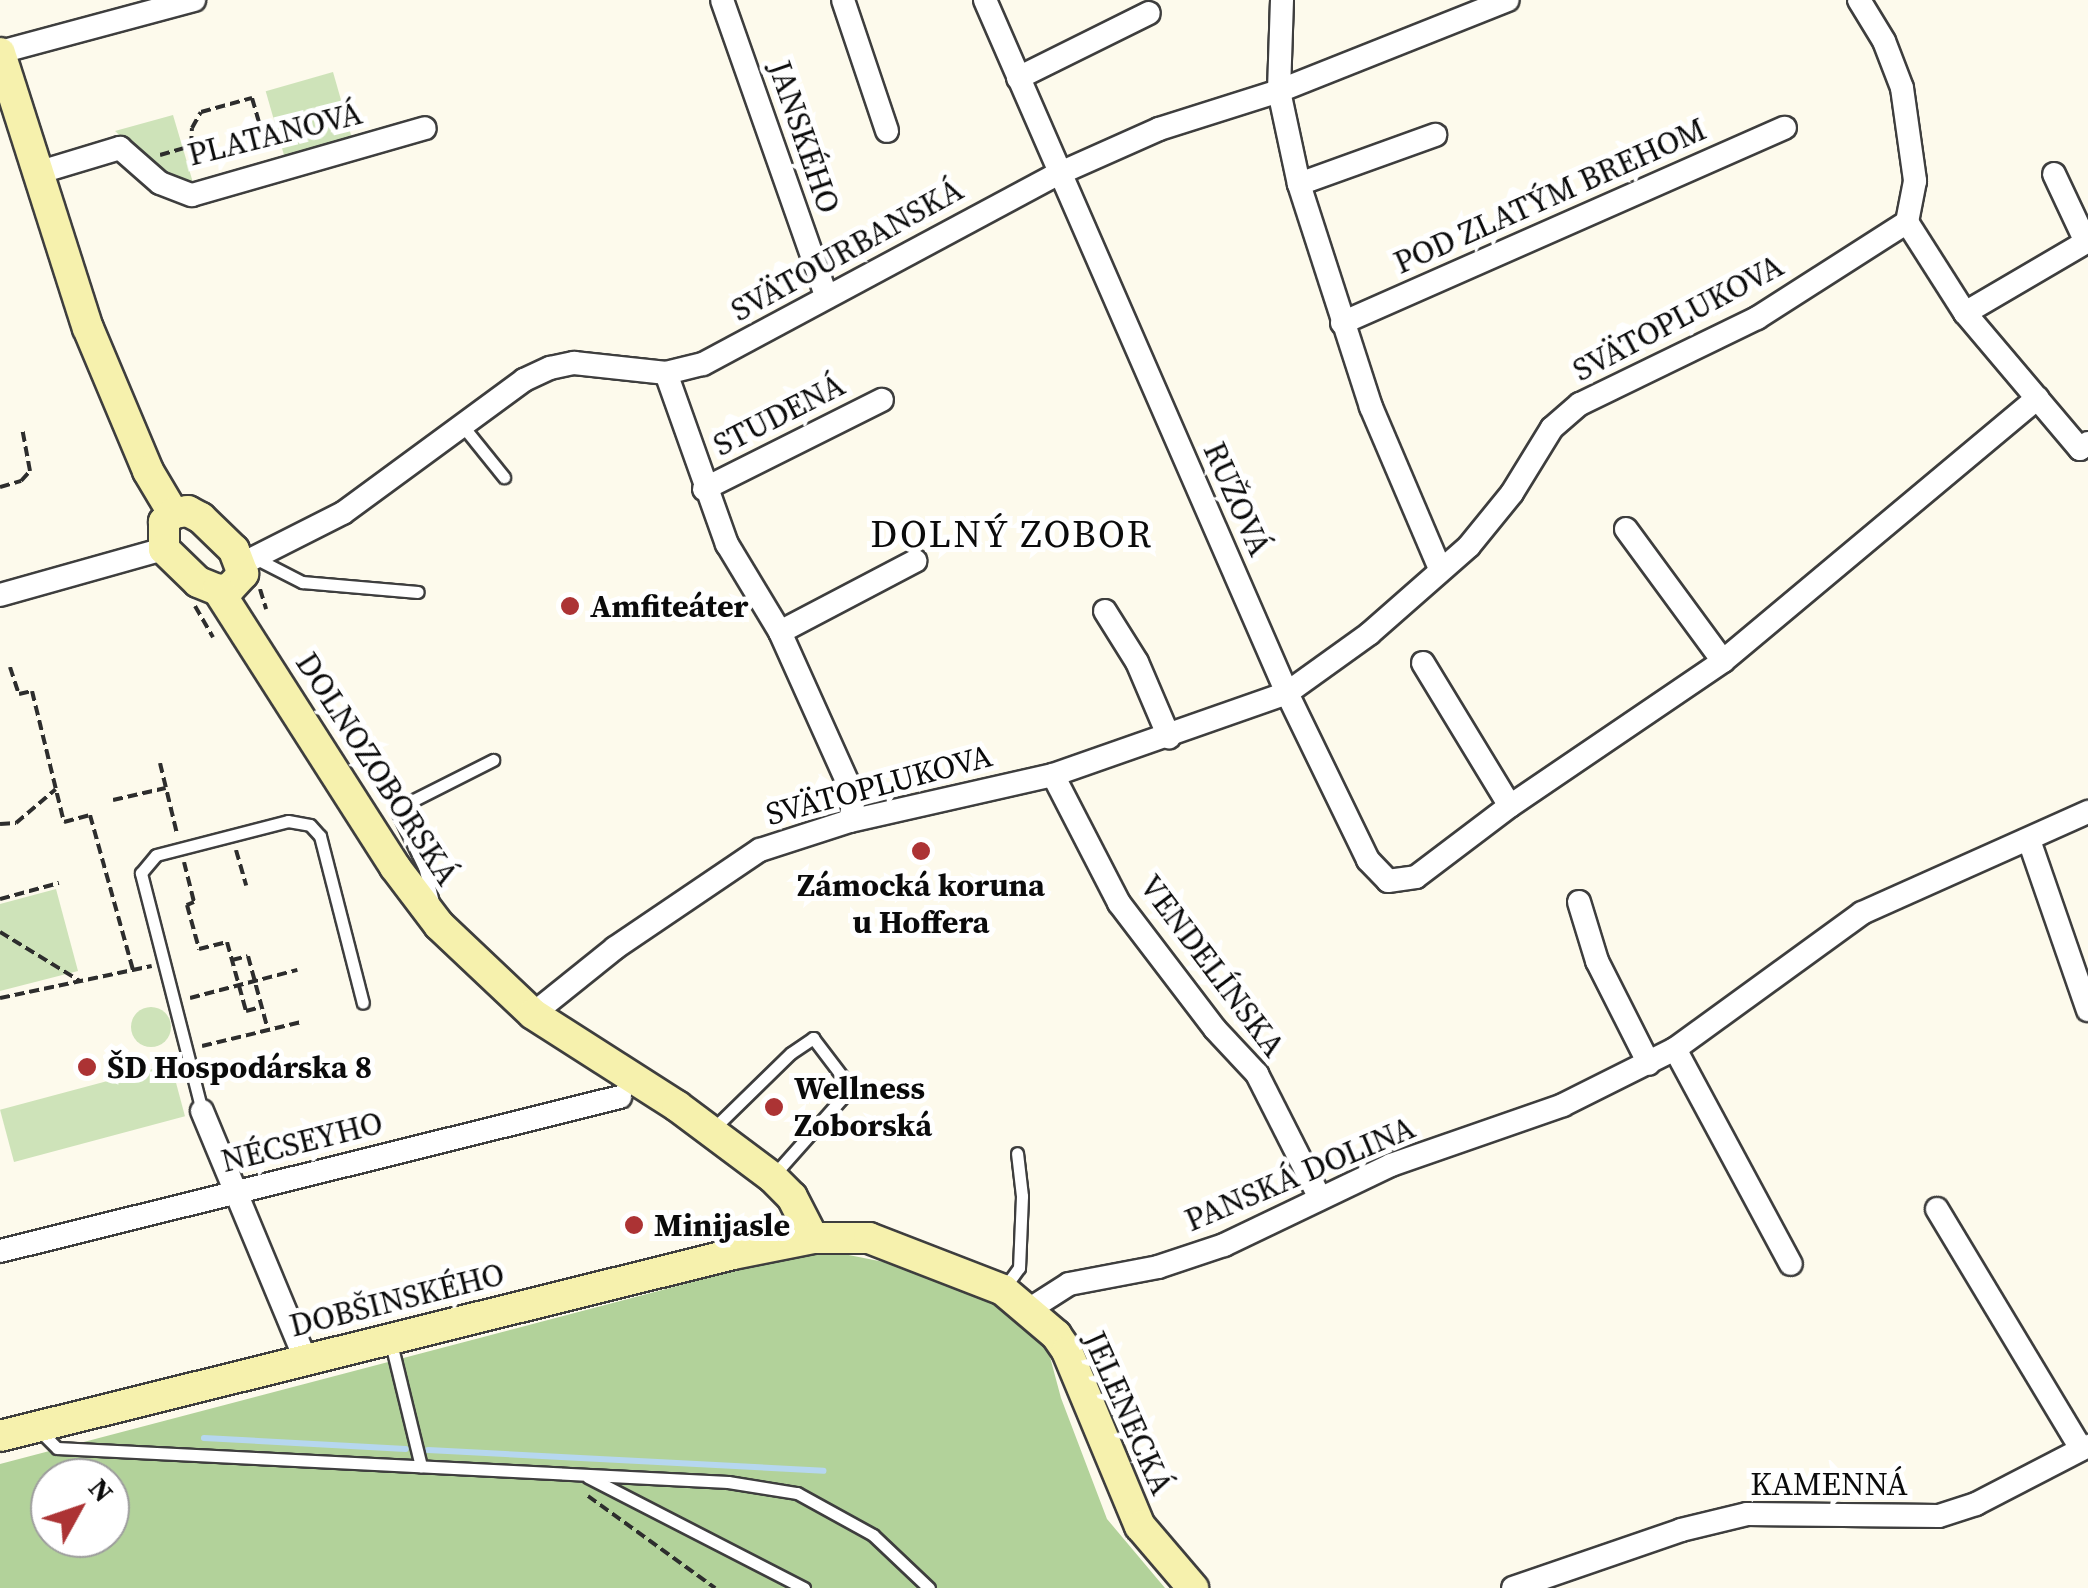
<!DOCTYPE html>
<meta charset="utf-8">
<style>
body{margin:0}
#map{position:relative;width:2088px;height:1588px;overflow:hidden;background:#fdfaec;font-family:"Source Serif 4",serif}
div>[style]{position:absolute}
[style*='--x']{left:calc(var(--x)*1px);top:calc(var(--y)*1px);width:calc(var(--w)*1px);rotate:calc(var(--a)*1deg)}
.green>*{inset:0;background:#cee3b9;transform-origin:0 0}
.round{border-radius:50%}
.forest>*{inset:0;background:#b2d29a}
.stream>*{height:6px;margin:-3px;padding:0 3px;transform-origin:3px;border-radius:3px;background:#b6d7ef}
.path>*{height:4px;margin-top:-2px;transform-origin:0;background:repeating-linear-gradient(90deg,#2d2d2d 0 10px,transparent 0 15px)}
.roads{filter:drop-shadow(2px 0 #3e3e3e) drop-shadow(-2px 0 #3e3e3e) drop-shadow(0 2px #3e3e3e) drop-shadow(0 -2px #3e3e3e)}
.lane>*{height:11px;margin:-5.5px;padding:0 5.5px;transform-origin:5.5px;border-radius:5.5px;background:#fff}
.street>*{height:22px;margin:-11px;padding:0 11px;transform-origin:11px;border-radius:11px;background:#fff}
.secondary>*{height:30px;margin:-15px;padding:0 15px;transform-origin:15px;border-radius:15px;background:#f6f1ad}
.dots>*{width:28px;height:28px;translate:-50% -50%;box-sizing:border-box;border:5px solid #fff;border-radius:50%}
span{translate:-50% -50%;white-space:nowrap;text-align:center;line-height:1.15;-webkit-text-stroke:10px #fff;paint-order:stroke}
.street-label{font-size:32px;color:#0b0b0b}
.poi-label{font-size:32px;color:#0b0b0b;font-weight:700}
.left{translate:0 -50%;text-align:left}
.quarter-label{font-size:38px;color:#0b0b0b;letter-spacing:2.5px}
.north{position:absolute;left:30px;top:1458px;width:100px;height:100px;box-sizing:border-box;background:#fff;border:2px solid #9d9d9d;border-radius:50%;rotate:50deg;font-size:28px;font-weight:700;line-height:40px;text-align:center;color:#0b0b0b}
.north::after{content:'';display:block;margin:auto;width:35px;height:45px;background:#ac3334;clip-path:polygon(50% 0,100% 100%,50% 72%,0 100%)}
</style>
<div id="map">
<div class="green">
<div style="left:333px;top:72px;width:74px;height:70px;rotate:74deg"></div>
<div style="clip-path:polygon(173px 115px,194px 186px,162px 175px,115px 131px)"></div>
<div style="clip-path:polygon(56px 889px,78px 971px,0 991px,0 904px)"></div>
<div class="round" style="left:131px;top:1007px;width:40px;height:40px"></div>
<div style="left:171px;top:1064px;width:54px;height:177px;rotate:75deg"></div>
</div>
<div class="forest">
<div style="clip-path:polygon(evenodd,818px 1249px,935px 1272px,1003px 1304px,1046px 1342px,1061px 1398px,1107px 1519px,1165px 1588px,0 1588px,0 1464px,818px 1249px,50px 1478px,110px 1478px,110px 1538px,50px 1538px,50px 1478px)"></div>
</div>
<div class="stream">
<div style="--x:204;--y:1438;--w:202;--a:3.1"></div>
<div style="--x:428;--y:1450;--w:396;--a:3"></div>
</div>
<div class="path">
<div style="--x:160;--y:155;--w:32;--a:-16"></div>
<div style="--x:191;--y:146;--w:18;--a:-87"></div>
<div style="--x:192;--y:128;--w:18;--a:-61"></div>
<div style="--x:201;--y:112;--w:53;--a:-15.4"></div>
<div style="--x:252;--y:98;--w:54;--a:73.9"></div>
<div style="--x:0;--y:487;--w:22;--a:-16"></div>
<div style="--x:21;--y:481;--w:13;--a:-48"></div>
<div style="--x:30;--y:471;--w:44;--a:-100.5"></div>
<div style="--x:260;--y:589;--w:21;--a:73"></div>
<div style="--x:195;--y:606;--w:36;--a:60"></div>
<div style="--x:10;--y:667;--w:28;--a:72"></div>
<div style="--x:19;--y:694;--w:13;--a:-13"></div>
<div style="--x:32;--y:691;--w:135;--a:76.3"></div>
<div style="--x:64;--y:822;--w:27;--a:-15"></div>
<div style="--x:90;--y:815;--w:161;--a:74.5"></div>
<div style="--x:160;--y:763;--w:73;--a:76.5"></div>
<div style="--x:113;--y:800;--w:54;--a:-12.8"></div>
<div style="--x:0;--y:824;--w:16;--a:-4"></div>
<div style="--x:16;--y:823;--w:52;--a:-40.4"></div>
<div style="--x:236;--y:850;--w:37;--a:74"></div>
<div style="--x:184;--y:862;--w:41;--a:76"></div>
<div style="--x:194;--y:902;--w:8;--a:157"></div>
<div style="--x:187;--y:905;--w:46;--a:74.7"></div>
<div style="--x:199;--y:949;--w:29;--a:-14"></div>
<div style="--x:227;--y:942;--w:72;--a:74.6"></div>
<div style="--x:246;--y:1011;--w:16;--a:-15"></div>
<div style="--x:0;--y:899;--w:61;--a:-15.2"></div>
<div style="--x:0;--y:932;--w:94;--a:31.5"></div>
<div style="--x:232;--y:960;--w:16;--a:-14"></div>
<div style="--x:248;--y:956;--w:77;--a:74.9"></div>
<div style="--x:0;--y:998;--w:155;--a:-11.9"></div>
<div style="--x:190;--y:998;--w:111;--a:-14.7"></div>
<div style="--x:202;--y:1046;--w:102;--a:-13.6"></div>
<div style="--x:588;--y:1496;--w:157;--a:35.9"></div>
</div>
<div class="roads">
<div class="lane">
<div style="--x:462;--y:425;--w:67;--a:51.1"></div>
<div style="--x:255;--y:558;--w:53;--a:27.1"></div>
<div style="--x:302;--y:582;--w:116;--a:4.9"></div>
<div style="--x:433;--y:902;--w:36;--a:-104"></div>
<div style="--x:424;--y:867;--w:64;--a:-115.8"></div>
<div style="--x:396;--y:809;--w:109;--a:-26.8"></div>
<div style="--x:202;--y:1111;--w:246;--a:-104.4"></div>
<div style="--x:141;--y:873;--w:23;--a:-50"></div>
<div style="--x:156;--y:855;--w:136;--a:-14.4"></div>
<div style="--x:288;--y:821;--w:22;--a:10"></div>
<div style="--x:310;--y:825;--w:15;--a:48"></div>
<div style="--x:320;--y:836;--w:172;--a:75.6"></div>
<div style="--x:712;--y:1130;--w:110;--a:-44.3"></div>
<div style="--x:791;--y:1053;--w:27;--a:-34"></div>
<div style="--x:813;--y:1038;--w:63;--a:52.8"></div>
<div style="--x:851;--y:1088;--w:119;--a:131.6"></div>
<div style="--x:1005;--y:1287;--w:24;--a:-54"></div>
<div style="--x:1019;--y:1268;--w:72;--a:-87.6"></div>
<div style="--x:1022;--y:1196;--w:43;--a:-96.6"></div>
<div style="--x:390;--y:1339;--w:131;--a:76.3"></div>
<div style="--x:39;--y:1430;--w:25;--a:45"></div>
<div style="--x:57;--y:1448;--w:672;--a:2.9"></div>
<div style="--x:728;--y:1482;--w:70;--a:9.1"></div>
<div style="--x:797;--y:1493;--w:87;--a:28.9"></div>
<div style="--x:873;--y:1535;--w:77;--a:43.4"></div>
<div style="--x:588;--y:1477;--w:243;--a:27.2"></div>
</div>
<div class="street">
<div style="--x:722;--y:0;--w:313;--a:70.6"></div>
<div style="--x:843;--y:0;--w:138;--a:71.4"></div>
<div style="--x:985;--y:0;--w:756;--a:66.45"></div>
<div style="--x:1287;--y:693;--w:186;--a:64.1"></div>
<div style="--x:1368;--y:860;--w:29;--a:46"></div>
<div style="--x:1388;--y:881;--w:28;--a:-8"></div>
<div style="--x:1416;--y:877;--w:118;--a:-37.1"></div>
<div style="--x:1510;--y:806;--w:258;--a:-34.2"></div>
<div style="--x:1723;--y:661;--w:410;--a:-39.9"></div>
<div style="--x:1282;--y:0;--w:91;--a:91.9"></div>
<div style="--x:1279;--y:91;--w:95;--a:77.9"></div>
<div style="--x:1299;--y:184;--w:234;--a:72.1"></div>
<div style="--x:1371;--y:407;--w:176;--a:66.9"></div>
<div style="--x:1859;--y:0;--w:48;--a:58.6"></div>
<div style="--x:1884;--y:41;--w:50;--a:69"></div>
<div style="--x:1902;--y:88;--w:94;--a:82"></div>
<div style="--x:1915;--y:181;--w:42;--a:101"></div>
<div style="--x:1907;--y:222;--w:108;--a:57.5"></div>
<div style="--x:1965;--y:313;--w:178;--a:49.8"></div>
<div style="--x:2080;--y:449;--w:10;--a:-37"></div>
<div style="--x:0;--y:52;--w:201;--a:-15"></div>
<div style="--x:1018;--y:78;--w:146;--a:-26.4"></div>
<div style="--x:37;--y:173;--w:87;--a:-16.8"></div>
<div style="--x:120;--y:148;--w:53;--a:41.2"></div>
<div style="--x:160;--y:183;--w:34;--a:21"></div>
<div style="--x:192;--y:195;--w:242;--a:-16"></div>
<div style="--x:1299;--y:184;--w:145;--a:-19.8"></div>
<div style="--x:1965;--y:313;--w:140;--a:-30.4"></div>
<div style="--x:2086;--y:242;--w:75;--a:-115.2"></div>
<div style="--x:1342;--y:323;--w:484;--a:-23.8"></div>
<div style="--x:666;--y:373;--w:182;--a:70.4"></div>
<div style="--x:727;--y:544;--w:103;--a:58.9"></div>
<div style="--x:780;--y:632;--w:181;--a:65.8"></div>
<div style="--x:854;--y:797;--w:24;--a:99"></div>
<div style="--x:704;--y:489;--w:199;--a:-26.6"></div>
<div style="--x:1626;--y:529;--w:164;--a:53.7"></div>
<div style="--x:242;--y:564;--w:113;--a:-26.8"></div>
<div style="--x:343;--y:513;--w:225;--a:-36.3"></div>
<div style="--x:524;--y:380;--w:29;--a:-25"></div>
<div style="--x:550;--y:368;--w:25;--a:-12"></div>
<div style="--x:574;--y:363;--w:93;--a:6.2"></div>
<div style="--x:666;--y:373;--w:38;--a:-14"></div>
<div style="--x:703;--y:364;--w:403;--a:-28.2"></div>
<div style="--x:1058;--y:174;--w:111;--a:-24"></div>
<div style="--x:1159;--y:129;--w:126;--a:-17.6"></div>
<div style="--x:1279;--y:91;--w:246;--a:-21.7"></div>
<div style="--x:0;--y:595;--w:170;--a:-15.7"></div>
<div style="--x:1105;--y:611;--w:60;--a:57.9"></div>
<div style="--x:1137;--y:662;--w:82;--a:66.9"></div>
<div style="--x:780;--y:632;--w:153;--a:-27.7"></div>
<div style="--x:1423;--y:663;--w:167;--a:58.7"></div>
<div style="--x:1053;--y:775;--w:144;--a:62.7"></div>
<div style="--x:1119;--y:903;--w:158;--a:52.7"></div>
<div style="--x:1215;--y:1029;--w:62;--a:47"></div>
<div style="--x:1257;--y:1074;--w:139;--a:63.1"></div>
<div style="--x:2029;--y:840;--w:180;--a:70.9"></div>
<div style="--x:1579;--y:902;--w:62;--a:73"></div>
<div style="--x:1597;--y:961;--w:115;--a:63.2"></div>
<div style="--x:533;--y:1014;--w:105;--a:-38.8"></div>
<div style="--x:615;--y:948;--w:175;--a:-34.1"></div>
<div style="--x:760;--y:850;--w:95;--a:-17.9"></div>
<div style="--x:850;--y:821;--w:208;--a:-12.8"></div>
<div style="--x:1053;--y:775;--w:248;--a:-19.3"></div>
<div style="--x:1287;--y:693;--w:101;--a:-35.7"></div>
<div style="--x:1369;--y:634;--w:133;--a:-41.3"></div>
<div style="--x:1469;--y:546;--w:68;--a:-50.9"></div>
<div style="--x:1512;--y:493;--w:76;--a:-58.4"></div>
<div style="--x:1552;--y:428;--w:37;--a:-41"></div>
<div style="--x:1580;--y:404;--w:197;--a:-25.9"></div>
<div style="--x:1757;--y:318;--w:178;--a:-32.6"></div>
<div style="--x:1675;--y:1049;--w:244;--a:61.7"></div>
<div style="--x:202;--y:1111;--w:269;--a:67.4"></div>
<div style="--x:1937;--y:1209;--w:280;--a:59"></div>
<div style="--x:0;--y:1251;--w:639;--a:-13.95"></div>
<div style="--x:1030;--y:1309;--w:46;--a:-32.7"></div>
<div style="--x:1069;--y:1284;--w:91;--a:-10.8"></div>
<div style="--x:1158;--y:1267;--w:70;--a:-18.4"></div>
<div style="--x:1224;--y:1245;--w:185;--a:-25.6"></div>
<div style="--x:1391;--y:1165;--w:182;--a:-19.2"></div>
<div style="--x:1563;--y:1105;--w:125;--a:-26.6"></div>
<div style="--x:1675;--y:1049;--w:231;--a:-36"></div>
<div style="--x:1862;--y:913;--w:248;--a:-24.1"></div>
<div style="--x:1513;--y:1588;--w:178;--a:-19"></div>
<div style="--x:1681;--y:1530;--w:68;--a:-13.6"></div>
<div style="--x:1747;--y:1514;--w:192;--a:0.6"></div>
<div style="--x:1939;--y:1516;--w:39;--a:-18"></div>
<div style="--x:1976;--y:1504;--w:126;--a:-27.4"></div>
</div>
<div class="secondary">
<div style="--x:0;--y:53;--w:289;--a:72.3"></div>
<div style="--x:88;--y:328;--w:155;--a:67.2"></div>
<div style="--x:148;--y:471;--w:49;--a:59.2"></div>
<div style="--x:218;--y:590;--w:11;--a:-5"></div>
<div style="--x:229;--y:589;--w:21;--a:-47"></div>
<div style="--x:243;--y:574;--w:26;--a:-111"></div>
<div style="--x:234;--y:550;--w:46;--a:-135.9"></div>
<div style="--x:201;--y:518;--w:15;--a:-152"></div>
<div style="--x:188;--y:511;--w:15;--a:172"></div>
<div style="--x:173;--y:513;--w:13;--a:135"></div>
<div style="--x:164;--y:522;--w:27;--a:90"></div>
<div style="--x:164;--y:549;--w:47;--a:44.1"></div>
<div style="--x:198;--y:582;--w:22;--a:22"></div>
<div style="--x:218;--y:590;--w:329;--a:57.4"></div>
<div style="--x:395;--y:867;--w:73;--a:52.8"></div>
<div style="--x:439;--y:925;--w:129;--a:43.4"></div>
<div style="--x:533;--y:1014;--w:171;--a:32.6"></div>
<div style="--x:677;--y:1106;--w:119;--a:36.8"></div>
<div style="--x:772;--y:1177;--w:28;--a:45"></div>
<div style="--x:792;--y:1197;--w:46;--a:62.9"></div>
<div style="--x:0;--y:1436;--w:755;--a:-13.94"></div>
<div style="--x:733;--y:1254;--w:82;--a:-11.3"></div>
<div style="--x:813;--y:1238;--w:56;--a:0"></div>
<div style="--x:869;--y:1238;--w:144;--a:21.2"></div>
<div style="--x:1003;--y:1290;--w:70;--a:40.3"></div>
<div style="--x:1056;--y:1335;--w:19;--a:55"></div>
<div style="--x:1067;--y:1351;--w:190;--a:67.4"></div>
<div style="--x:1140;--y:1526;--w:82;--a:49.5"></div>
</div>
</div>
<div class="dots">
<div style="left:570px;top:606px;background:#ac3334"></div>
<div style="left:921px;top:851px;background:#ac3334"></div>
<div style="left:87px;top:1067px;background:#ac3334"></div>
<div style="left:774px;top:1107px;background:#ac3334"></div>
<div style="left:634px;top:1225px;background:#ac3334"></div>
</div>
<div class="street-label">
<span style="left:275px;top:134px;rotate:-14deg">PLATANOVÁ</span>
<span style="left:804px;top:137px;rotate:71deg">JANSKÉHO</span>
<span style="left:1550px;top:196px;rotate:-24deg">POD ZLATÝM BREHOM</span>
<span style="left:847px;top:250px;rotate:-29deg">SVÄTOURBANSKÁ</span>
<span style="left:1678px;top:318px;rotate:-28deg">SVÄTOPLUKOVA</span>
<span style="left:779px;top:415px;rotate:-27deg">STUDENÁ</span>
<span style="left:1237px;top:499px;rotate:66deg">RUŽOVÁ</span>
<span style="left:377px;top:769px;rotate:57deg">DOLNOZOBORSKÁ</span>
<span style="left:879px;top:785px;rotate:-15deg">SVÄTOPLUKOVA</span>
<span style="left:1212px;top:966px;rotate:53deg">VENDELÍNSKA</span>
<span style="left:302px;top:1142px;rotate:-14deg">NÉCSEYHO</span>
<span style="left:1300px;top:1174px;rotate:-23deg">PANSKÁ DOLINA</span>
<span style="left:397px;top:1300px;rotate:-14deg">DOBŠINSKÉHO</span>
<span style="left:1128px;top:1413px;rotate:66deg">JELENECKÁ</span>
<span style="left:1829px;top:1484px">KAMENNÁ</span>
</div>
<div class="poi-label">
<span class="left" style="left:590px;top:606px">Amfiteáter</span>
<span style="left:921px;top:904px">Zámocká koruna<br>u Hoffera</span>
<span class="left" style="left:107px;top:1067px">ŠD Hospodárska 8</span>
<span class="left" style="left:794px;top:1107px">Wellness<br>Zoborská</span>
<span class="left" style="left:654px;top:1225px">Minijasle</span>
</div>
<div class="quarter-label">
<span style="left:1012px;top:535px">DOLNÝ ZOBOR</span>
</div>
<div class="north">N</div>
</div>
